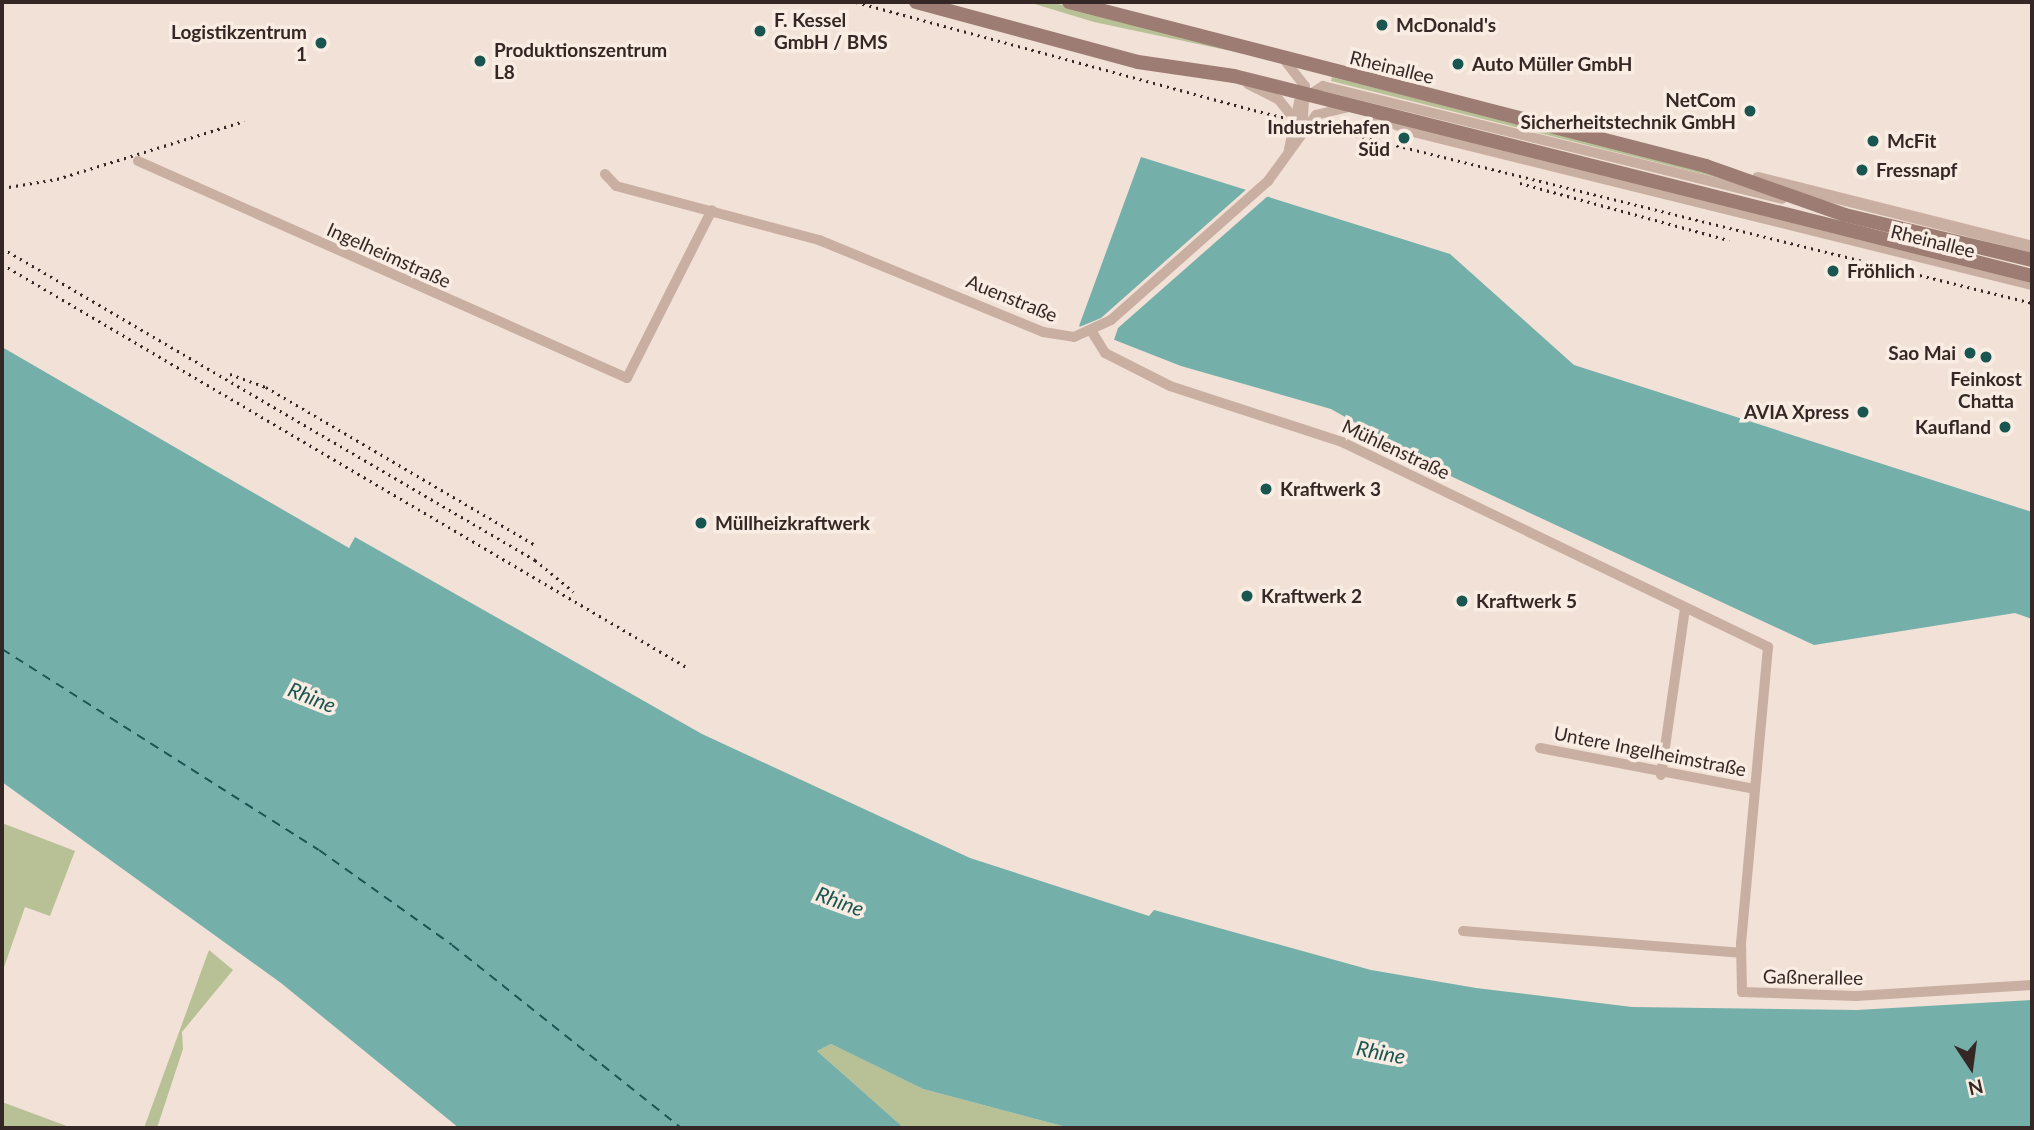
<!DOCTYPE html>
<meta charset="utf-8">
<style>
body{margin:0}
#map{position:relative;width:2034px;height:1130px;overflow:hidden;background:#f1e1d6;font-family:Lato,sans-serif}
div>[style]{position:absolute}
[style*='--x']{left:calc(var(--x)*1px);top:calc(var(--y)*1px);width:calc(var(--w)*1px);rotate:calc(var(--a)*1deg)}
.green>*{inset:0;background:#b8c096}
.water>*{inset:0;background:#74afaa}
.pier>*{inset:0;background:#f1e1d6}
.ferry>*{height:2px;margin-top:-1px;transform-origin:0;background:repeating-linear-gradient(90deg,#195652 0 9px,transparent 0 16px)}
.minor>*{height:10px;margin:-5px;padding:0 5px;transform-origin:5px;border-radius:5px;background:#c9afa2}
.tertiary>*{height:12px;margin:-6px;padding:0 6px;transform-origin:6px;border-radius:6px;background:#c9afa2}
.secondary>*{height:14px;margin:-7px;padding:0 7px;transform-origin:7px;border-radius:7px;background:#9d7d73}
.rail>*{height:2.5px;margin-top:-1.25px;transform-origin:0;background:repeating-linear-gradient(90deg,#342725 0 2px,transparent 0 7px)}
.dots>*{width:19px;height:19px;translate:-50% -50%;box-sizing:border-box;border:4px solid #f9ece2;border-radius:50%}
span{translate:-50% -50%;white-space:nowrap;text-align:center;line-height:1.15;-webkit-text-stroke:7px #f9ece2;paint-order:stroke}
.poi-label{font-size:19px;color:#342725;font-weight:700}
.left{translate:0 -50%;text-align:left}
.right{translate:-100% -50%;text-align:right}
.street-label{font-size:19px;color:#342725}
.water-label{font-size:21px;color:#195652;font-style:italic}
.frame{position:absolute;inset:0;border:4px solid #342725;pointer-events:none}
.north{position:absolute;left:1936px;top:1032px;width:70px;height:70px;-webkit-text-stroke:5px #f9ece2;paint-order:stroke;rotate:167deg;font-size:19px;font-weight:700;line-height:28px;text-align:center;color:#342725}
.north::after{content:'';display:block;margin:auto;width:24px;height:32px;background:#342725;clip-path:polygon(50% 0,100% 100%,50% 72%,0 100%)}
</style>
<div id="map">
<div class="green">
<div style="clip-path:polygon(1028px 2px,1051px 2px,1245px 54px,1094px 22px)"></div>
<div style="clip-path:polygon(1332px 77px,1734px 178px,1779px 193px,1331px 81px)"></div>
<div style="clip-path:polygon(2px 823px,75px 851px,50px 916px,25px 907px,2px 973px)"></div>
<div style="clip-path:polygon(209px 950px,233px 970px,182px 1032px,183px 1049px,157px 1128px,144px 1128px)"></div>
<div style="clip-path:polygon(831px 1044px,923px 1089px,1070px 1128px,904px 1128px,817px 1051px)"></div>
<div style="clip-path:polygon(2px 1102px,72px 1128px,2px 1126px)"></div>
</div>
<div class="water">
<div style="clip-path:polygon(1141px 157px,1450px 254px,1574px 365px,2032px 512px,2032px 619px,2015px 613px,1814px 645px,1444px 473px,1331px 409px,1181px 366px,1079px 326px)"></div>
<div style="clip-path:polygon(2px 347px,349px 548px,355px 537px,702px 734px,970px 858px,1149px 916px,1154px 910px,1371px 970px,1476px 988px,1632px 1007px,1857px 1010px,2032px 1000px,2032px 1128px,1070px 1128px,923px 1089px,831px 1044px,817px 1051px,904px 1128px,459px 1128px,281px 983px,2px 782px)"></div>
</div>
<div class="pier">
<div style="clip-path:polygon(1249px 187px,1269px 195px,1118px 328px,1113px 343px,1077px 328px,1101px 318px)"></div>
</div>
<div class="ferry">
<div style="--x:2;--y:649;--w:375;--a:32.4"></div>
<div style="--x:319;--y:850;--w:163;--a:35.5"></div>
<div style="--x:452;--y:945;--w:293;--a:38.6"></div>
</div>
<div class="minor">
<div style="--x:1286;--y:62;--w:31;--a:52"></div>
<div style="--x:1305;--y:86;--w:45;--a:93.8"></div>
<div style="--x:1248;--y:84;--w:35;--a:27"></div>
<div style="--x:1279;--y:100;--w:26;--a:51"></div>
<div style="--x:1373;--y:116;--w:47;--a:21.1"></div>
<div style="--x:1417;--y:133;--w:634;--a:13.88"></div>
<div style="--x:1289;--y:149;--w:48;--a:-78"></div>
<div style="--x:1299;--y:102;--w:29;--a:-34"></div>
<div style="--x:1323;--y:86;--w:473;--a:13.8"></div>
<div style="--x:138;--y:161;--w:535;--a:23.93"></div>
<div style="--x:627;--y:378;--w:188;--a:-63.2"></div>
<div style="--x:605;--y:174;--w:16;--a:47"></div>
<div style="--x:616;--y:186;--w:210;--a:14.9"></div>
<div style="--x:819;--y:240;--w:242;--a:22.3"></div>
<div style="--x:1043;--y:332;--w:31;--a:9"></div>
<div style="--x:1074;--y:337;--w:41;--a:-24.7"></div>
<div style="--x:1111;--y:320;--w:210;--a:-41.5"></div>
<div style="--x:1268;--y:181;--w:82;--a:-54"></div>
<div style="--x:1316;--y:115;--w:34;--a:-14"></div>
<div style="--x:1092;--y:332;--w:25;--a:58"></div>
<div style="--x:1105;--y:353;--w:73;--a:26.9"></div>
<div style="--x:1170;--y:386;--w:181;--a:18"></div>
<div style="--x:1342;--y:442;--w:473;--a:25.7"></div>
<div style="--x:1768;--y:647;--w:297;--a:95.2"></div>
<div style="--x:1741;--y:943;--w:49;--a:88.8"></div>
<div style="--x:1742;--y:992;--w:114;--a:2"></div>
<div style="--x:1856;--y:996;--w:176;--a:-3.6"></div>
<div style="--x:1540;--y:748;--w:218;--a:10.8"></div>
<div style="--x:1661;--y:775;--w:169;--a:-81.8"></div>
<div style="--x:1463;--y:931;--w:278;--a:4.5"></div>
</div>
<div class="tertiary">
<div style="--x:1758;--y:178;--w:283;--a:14.1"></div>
</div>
<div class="secondary">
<div style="--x:916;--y:2;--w:230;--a:15.1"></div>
<div style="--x:1138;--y:62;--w:97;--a:8.3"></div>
<div style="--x:1234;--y:76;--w:823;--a:14.07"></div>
<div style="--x:1069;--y:2;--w:658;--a:14.44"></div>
<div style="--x:1706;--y:166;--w:147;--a:19.4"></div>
<div style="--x:1845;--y:215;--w:192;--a:13.5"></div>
</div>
<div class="rail">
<div style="--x:856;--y:2;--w:412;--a:15.2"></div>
<div style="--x:1254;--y:110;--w:802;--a:13.93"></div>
<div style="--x:1520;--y:183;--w:217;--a:15.3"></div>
<div style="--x:2;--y:188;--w:56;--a:-9.3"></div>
<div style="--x:57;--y:179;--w:196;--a:-17.2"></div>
<div style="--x:2;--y:248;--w:618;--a:30.34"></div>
<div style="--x:535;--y:560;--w:50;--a:39.4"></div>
<div style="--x:2;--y:264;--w:796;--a:30.49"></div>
<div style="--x:230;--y:374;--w:38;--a:20"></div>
<div style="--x:266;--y:387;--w:312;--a:30.4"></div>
</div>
<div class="dots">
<div style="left:1382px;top:25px;background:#195652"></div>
<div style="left:760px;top:31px;background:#195652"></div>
<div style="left:321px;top:43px;background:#195652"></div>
<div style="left:480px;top:61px;background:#195652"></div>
<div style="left:1458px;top:64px;background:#195652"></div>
<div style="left:1750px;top:111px;background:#195652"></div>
<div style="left:1404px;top:138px;background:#195652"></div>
<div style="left:1873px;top:141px;background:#195652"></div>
<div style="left:1862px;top:170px;background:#195652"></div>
<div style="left:1833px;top:271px;background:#195652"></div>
<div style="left:1970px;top:353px;background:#195652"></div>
<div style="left:1986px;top:357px;background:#195652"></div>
<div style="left:1863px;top:412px;background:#195652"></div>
<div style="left:2005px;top:427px;background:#195652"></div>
<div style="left:1266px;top:489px;background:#195652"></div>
<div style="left:701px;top:523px;background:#195652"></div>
<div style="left:1247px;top:596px;background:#195652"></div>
<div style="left:1462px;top:601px;background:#195652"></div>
</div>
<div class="poi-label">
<span class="left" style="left:774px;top:31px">F. Kessel<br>GmbH / BMS</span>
<span class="left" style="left:1396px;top:25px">McDonald's</span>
<span class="right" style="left:307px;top:43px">Logistikzentrum<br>1</span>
<span class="left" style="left:494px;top:61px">Produktionszentrum<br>L8</span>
<span class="left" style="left:1472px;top:64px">Auto Müller GmbH</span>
<span class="right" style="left:1736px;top:111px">NetCom<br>Sicherheitstechnik GmbH</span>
<span class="right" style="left:1390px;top:138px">Industriehafen<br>Süd</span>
<span class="left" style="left:1887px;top:141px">McFit</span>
<span class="left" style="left:1876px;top:170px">Fressnapf</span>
<span class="left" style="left:1847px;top:271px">Fröhlich</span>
<span class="right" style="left:1956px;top:353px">Sao Mai</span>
<span style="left:1986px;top:390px">Feinkost<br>Chatta</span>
<span class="right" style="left:1849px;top:412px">AVIA Xpress</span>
<span class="right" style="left:1991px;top:427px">Kaufland</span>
<span class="left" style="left:1280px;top:489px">Kraftwerk 3</span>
<span class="left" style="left:715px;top:523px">Müllheizkraftwerk</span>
<span class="left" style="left:1261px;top:596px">Kraftwerk 2</span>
<span class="left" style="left:1476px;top:601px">Kraftwerk 5</span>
</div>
<div class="street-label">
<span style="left:1392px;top:67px;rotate:14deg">Rheinallee</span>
<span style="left:1933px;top:241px;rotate:14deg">Rheinallee</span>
<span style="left:389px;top:255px;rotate:24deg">Ingelheimstraße</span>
<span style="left:1012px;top:298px;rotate:22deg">Auenstraße</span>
<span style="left:1396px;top:449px;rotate:25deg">Mühlenstraße</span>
<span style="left:1650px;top:751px;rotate:11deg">Untere Ingelheimstraße</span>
<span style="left:1813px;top:977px;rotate:1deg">Gaßnerallee</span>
</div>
<div class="water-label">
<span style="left:312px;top:697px;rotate:22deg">Rhine</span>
<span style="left:840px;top:901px;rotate:20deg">Rhine</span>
<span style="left:1381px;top:1052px;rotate:11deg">Rhine</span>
</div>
<div class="frame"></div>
<div class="north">N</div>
</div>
